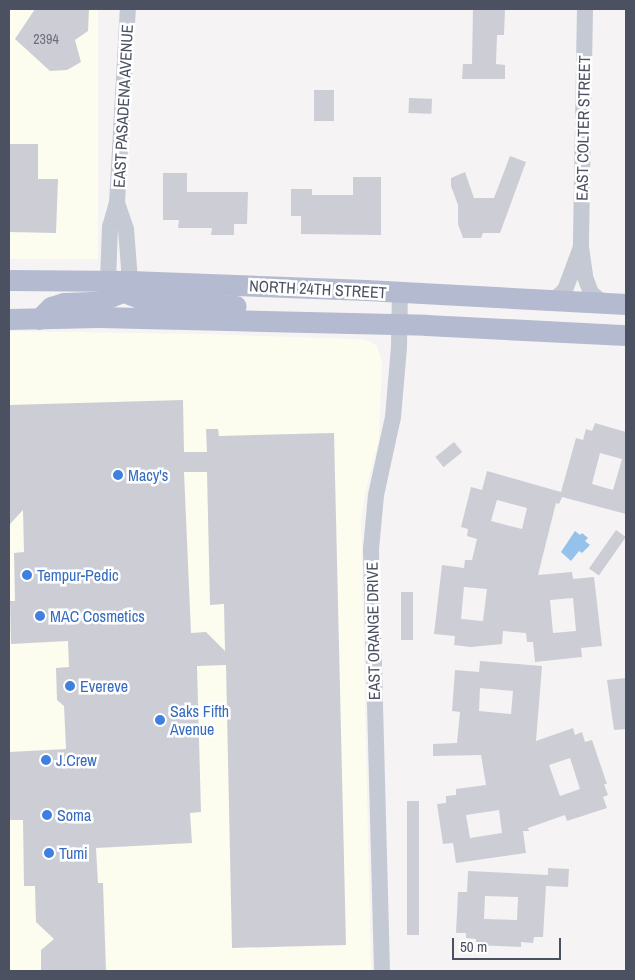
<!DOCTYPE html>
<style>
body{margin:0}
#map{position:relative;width:635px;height:980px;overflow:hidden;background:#f5f3f3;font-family:"Archivo Narrow",sans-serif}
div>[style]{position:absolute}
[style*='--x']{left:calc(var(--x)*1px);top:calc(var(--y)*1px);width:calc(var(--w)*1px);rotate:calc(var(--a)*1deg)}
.commercial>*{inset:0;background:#fcfcef;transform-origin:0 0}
.water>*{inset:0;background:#94c2ea}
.building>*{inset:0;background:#cdced5;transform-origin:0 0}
.minor>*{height:16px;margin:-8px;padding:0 8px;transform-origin:8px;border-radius:8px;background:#c4c9d3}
.major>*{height:21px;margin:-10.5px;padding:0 10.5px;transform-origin:10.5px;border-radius:10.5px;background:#b4bbd0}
.dots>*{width:14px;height:14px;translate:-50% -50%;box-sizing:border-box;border:2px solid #fff;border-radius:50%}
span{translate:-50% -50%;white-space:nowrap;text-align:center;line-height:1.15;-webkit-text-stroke:5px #fff;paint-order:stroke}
.number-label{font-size:14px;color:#6c707d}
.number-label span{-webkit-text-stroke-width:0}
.street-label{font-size:16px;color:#4b5160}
.shop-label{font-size:16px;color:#366cbe}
.left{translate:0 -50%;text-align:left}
.frame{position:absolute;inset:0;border:10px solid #4b5160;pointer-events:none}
.scale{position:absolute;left:452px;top:938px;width:109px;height:22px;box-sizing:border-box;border:2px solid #4b5160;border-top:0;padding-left:6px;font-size:15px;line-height:18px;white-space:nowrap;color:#4b5160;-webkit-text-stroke:4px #fff;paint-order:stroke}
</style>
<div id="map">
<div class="commercial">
<div style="left:9px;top:9px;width:89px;height:250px"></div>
<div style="clip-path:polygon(9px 331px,203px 334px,359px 339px,370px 341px,377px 346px,382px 362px,379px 439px,367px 485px,361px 519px,371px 971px,9px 971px)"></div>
</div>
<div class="water">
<div style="clip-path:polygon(575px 531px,580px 535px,582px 533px,588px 538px,585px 541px,590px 545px,582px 553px,579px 551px,571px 561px,561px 552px)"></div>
</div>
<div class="building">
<div style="clip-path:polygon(35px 9px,89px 9px,88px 31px,75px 40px,81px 62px,67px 70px,50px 71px,15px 39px)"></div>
<div style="clip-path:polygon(473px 9px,505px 9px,504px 35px,497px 35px,496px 64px,505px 65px,505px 79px,462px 79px,463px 64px,472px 64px)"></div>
<div style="left:314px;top:90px;width:20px;height:31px"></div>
<div style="left:409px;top:98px;width:23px;height:15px;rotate:2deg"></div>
<div style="clip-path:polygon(9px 144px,38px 144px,38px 179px,58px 179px,56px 233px,9px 232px)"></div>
<div style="clip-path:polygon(510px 156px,526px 162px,500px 233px,483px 233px,481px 238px,463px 238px,458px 224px,458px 205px,451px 186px,451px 178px,465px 172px,474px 198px,494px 198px)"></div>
<div style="clip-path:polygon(163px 173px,187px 173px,187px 192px,248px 192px,247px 224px,234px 224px,234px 235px,211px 235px,212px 228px,178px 228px,179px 220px,163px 220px)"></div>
<div style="clip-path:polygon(353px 177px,381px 177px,381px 235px,301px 234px,301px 216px,291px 216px,291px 189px,312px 189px,312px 195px,353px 195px)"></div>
<div style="clip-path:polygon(evenodd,183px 400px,184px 452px,207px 452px,206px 429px,218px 429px,219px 436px,334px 433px,346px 945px,232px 948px,226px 665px,197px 666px,201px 812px,190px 813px,192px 843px,96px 848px,98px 883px,103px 883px,106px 971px,41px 971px,41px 950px,54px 939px,36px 922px,35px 886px,24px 886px,23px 820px,9px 820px,9px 752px,66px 749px,64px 706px,57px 700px,56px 668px,69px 667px,68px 641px,11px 644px,10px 601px,15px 601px,14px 553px,24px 552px,23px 510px,9px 525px,9px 405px,183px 400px,184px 472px,207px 472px,210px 605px,224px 604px,225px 651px,206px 632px,191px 633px,184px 472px)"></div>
<div style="clip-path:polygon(evenodd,595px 423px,626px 432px,626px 514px,562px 497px,559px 504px,556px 503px,538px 575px,572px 572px,573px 579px,594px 577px,602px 646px,581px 648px,582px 657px,535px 662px,533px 642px,527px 642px,526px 633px,503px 631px,502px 644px,471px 647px,454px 645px,455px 636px,434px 634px,442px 565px,464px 568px,465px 560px,472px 560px,477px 539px,467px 536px,468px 529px,461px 527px,471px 487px,482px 490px,487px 471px,561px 492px,576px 438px,583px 440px,586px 429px,592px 431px,595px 423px,600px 453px,622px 459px,613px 490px,592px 484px,600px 453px,595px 423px,497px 500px,527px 508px,522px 529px,491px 521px,497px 500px,595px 423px,464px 587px,487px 589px,483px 621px,461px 619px,464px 587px,595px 423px,573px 598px,576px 631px,553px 633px,550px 600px,573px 598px)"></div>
<div style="left:454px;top:442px;width:13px;height:24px;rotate:51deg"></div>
<div style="left:616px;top:530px;width:12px;height:47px;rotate:35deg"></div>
<div style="left:401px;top:592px;width:12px;height:48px"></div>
<div style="clip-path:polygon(evenodd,480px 661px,542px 666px,536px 741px,573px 728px,575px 735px,582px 732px,585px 742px,592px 740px,607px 784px,604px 784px,608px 795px,603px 797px,607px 808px,567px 821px,565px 815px,528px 828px,529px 831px,523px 831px,526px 853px,456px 863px,453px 843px,443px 844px,437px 804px,446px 803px,446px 796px,456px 795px,456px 789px,486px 785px,481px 755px,433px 756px,433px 744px,457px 743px,460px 712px,452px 711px,455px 670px,479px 672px,480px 661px,480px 688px,513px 691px,511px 714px,479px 711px,480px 688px,480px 661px,570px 758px,580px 789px,560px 796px,549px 765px,570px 758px,480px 661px,499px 810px,502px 833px,470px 838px,466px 815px,499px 810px)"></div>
<div style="clip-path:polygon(626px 678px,626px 729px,614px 730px,607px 680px)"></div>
<div style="left:407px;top:801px;width:12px;height:134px"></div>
<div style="clip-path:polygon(evenodd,548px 868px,569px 869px,568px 887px,546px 886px,543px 937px,534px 937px,533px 943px,521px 942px,521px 947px,476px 945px,476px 939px,466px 938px,466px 933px,456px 933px,458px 892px,467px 892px,468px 871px,548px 875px,548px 868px,485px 896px,518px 897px,517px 920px,484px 919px,485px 896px)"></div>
</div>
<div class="minor">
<div style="--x:585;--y:9;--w:238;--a:91"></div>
<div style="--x:581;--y:247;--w:30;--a:82"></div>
<div style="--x:585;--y:277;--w:17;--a:69"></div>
<div style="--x:591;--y:293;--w:17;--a:40"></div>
<div style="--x:117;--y:203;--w:28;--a:71"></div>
<div style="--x:126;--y:229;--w:52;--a:85.6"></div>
<div style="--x:108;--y:281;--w:54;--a:-87.9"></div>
<div style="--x:110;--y:227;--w:25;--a:-74"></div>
<div style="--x:117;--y:203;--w:194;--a:-86.8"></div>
<div style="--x:553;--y:301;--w:16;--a:-43"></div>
<div style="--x:565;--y:290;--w:46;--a:-69.6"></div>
<div style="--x:382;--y:971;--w:422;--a:-91.5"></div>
<div style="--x:371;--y:549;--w:54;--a:-84.7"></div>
<div style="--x:376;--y:495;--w:80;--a:-77.7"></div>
<div style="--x:393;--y:417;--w:70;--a:-85.1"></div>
<div style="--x:399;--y:347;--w:55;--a:-89"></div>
</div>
<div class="major">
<div style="--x:9;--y:280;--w:121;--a:0.5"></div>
<div style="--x:130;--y:281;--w:236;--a:2.2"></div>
<div style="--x:366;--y:290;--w:260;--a:3.1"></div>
<div style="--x:108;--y:281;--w:16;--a:38"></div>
<div style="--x:121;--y:291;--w:19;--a:21"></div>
<div style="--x:139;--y:298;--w:97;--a:4.7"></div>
<div style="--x:9;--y:319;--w:90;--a:-1.3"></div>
<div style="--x:99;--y:317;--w:128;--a:1.3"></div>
<div style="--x:227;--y:320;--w:199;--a:1.4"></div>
<div style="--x:426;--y:325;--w:200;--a:2.9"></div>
<div style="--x:39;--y:319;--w:17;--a:-45"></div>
<div style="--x:51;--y:307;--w:14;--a:-17"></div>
<div style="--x:64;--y:303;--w:34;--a:-2"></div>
<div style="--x:98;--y:302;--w:21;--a:-23"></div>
<div style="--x:117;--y:294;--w:16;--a:-43"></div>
</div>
<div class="dots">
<div style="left:118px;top:475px;background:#3f7fe0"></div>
<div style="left:27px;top:575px;background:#3f7fe0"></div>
<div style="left:40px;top:616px;background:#3f7fe0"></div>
<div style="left:70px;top:686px;background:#3f7fe0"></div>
<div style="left:160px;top:720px;background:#3f7fe0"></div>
<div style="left:46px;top:760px;background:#3f7fe0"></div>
<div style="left:47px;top:815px;background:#3f7fe0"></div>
<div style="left:49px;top:853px;background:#3f7fe0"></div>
</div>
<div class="number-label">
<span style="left:46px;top:39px">2394</span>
</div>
<div class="street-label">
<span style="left:123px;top:106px;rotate:-87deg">EAST PASADENA AVENUE</span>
<span style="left:583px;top:128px;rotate:-89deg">EAST COLTER STREET</span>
<span style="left:318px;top:289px;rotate:3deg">NORTH 24TH STREET</span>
<span style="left:373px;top:631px;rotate:-91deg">EAST ORANGE DRIVE</span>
</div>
<div class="shop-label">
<span class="left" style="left:128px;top:475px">Macy's</span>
<span class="left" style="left:37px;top:575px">Tempur-Pedic</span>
<span class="left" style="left:50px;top:616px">MAC Cosmetics</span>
<span class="left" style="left:80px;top:686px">Evereve</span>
<span class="left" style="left:170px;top:720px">Saks Fifth<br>Avenue</span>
<span class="left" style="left:56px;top:760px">J.Crew</span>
<span class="left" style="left:57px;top:815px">Soma</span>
<span class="left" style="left:59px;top:853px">Tumi</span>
</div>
<div class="frame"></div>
<div class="scale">50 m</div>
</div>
